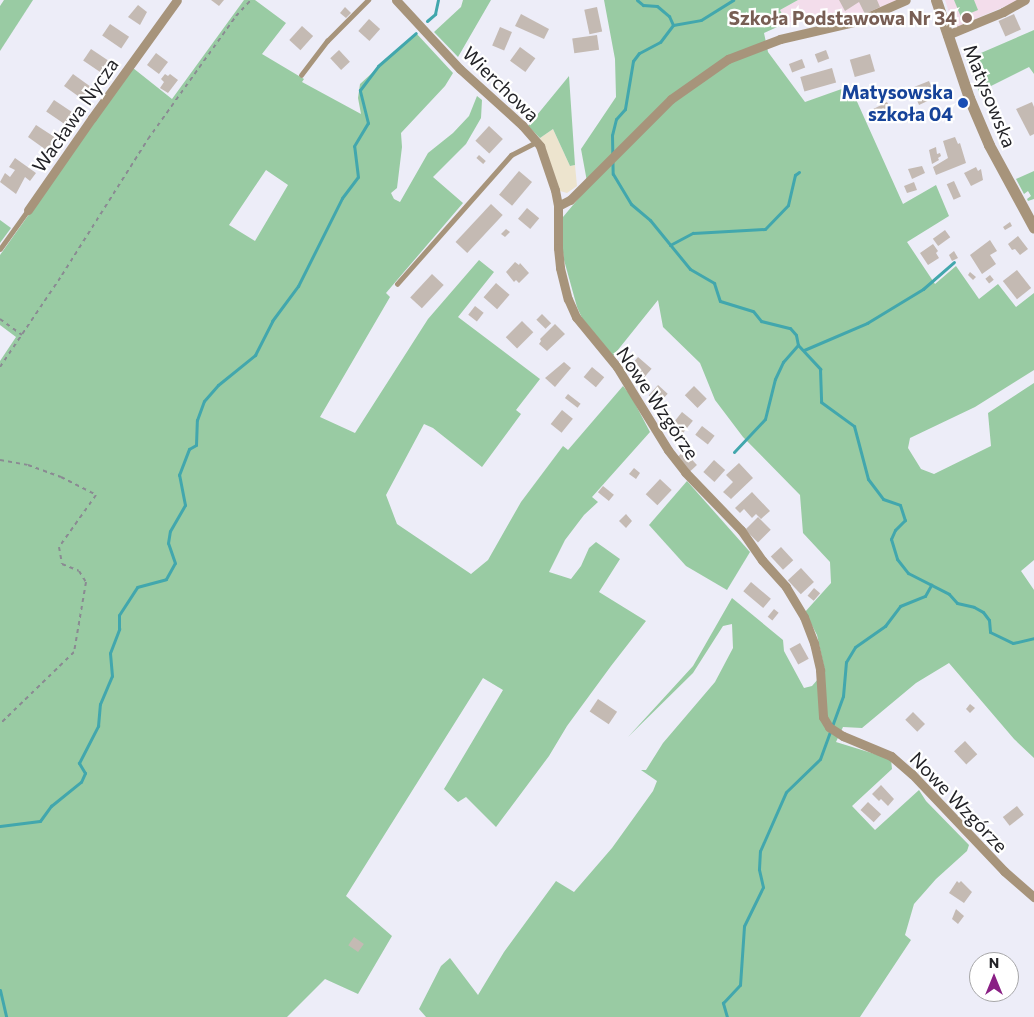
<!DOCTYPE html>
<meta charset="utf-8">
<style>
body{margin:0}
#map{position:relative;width:1034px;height:1017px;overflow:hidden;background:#ededf8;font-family:Commissioner,sans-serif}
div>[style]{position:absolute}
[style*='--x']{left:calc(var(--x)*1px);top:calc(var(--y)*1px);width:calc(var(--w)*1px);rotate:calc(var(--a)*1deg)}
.industrial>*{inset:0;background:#ede4ce}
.education>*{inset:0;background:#f3ddeb}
.green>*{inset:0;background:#99cba3}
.stream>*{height:3px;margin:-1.5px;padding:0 1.5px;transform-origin:1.5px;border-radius:1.5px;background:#42a7ad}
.building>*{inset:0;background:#c4bab3;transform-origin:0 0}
.path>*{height:2px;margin-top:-1px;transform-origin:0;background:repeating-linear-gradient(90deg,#8a8a92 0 4px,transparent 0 8px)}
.service>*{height:4.5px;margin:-2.25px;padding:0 2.25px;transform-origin:2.25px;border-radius:2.25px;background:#a7947b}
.minor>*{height:9px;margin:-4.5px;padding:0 4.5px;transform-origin:4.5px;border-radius:4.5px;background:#a7947b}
.tertiary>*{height:11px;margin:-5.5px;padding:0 5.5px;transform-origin:5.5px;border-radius:5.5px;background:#a7947b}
.dots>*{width:14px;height:14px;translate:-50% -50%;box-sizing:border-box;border:2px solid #fff;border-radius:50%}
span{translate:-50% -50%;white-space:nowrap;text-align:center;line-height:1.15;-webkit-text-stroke:4.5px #fff;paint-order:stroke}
.education-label{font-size:19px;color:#785e54;font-weight:700}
.right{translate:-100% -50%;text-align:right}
.street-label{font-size:19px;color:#232327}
.transit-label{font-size:19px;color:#164399;font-weight:700}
.north{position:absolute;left:969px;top:952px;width:50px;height:50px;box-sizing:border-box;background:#fff;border:1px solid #a7a7a9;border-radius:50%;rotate:0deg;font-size:14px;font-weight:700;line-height:20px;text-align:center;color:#232327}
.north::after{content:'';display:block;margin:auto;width:18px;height:22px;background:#8a2085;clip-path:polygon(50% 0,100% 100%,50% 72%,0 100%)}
</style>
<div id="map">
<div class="industrial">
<div style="clip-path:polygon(553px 129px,570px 166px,575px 165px,577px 186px,567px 193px,560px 191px,547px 153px,540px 138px)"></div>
</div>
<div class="education">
<div style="clip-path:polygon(798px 0,898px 0,868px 15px,843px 21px,840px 13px,786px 23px,780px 10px)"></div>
<div style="clip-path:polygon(945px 0,1020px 0,954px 28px)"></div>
</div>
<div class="green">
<div style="clip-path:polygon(4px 0,33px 0,0 51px,0 6px)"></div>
<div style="clip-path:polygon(evenodd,244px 0,255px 0,286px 23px,262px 54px,304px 79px,302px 82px,361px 114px,358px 98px,360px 84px,416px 33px,453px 73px,445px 86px,401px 133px,402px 147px,397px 188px,391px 193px,394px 199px,400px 202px,428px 153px,453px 133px,469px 116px,477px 96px,482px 100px,481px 118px,466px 144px,433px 177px,463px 203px,386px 293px,390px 297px,320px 417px,355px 433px,428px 319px,479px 260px,494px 272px,458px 317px,540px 379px,516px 410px,521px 414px,482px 467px,433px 428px,424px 424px,386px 495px,397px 524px,471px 574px,488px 560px,521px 502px,563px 446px,568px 450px,623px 386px,631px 396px,650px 432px,592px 497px,598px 502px,584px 515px,565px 540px,549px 572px,571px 579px,581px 566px,589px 548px,596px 542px,620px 559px,599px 592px,646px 621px,611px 666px,567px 726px,549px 756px,496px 827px,466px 797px,458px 802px,444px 789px,503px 690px,483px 678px,346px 896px,392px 936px,358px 994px,325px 979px,287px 1017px,0 1017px,0 361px,16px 337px,0 325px,0 255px,133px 68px,172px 99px,244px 0,266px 170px,288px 185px,255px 241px,229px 225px,266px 170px)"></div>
<div style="clip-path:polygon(463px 0,491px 0,458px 57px,434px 32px,461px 7px)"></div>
<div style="clip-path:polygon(604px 0,798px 0,780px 10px,786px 23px,764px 33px,768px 52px,805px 102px,850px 86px,903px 204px,936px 185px,949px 216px,907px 242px,935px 284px,956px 266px,979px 299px,998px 284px,1016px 307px,1034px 293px,1034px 370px,975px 407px,910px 438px,908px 448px,921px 469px,934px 474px,991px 446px,988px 413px,1034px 383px,1034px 560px,1021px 571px,1034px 590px,1034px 758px,1014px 739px,949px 663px,916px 683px,862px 728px,843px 727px,836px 742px,891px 759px,892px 769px,852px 806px,875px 830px,919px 790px,926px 801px,969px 845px,967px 851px,936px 879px,914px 904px,905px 935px,911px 940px,860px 1017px,426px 1017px,419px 1009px,441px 966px,450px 958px,478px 995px,504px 952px,556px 881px,574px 892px,612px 848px,653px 791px,657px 781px,641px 770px,646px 770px,663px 743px,715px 682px,733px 648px,732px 624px,723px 626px,693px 673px,628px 737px,693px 666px,732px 598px,783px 640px,784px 651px,804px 688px,812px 686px,825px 671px,817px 635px,805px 612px,831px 583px,830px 562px,803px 533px,800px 495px,743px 437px,715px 400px,700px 363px,663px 327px,658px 300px,613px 356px,582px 318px,577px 307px,564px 260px,561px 237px,563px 217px,588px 187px,581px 149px,616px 97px,615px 59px)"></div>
<div style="clip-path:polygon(954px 0,974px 0,978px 10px,961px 17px)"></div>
<div style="clip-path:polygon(1034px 30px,1034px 74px,1029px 67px,979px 92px,967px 59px)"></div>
<div style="clip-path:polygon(569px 76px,575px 165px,570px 166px,553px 129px,540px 138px,528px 126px)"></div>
<div style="clip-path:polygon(1034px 171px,1034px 199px,1028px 201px,1027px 199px,1031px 196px,1028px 191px,1024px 194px,1016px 179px)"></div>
<div style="clip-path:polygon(0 220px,11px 228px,0 243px)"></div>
<div style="clip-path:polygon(687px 481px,750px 552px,727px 590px,686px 566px,649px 525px)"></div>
</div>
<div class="stream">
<div style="--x:637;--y:0;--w:8;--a:40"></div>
<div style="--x:643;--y:5;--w:14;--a:4"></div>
<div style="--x:657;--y:6;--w:16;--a:40"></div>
<div style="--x:669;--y:16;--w:10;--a:66"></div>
<div style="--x:673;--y:25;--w:21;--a:127"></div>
<div style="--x:660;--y:42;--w:24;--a:152"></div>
<div style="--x:639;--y:53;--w:10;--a:127"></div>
<div style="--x:633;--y:61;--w:49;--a:99.5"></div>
<div style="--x:625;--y:109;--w:13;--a:132"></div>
<div style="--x:616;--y:119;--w:16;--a:104"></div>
<div style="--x:612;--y:135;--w:39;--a:89"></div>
<div style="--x:613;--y:174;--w:35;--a:59"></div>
<div style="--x:631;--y:204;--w:25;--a:40"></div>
<div style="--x:650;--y:220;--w:63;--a:50.8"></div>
<div style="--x:690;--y:269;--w:28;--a:30"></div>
<div style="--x:714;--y:283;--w:19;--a:72"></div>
<div style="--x:720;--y:301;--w:34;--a:17"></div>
<div style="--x:753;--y:311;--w:13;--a:51"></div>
<div style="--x:761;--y:321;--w:30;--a:14"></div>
<div style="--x:790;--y:328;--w:9;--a:49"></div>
<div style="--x:796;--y:335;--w:10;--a:79"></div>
<div style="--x:798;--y:345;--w:33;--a:47"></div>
<div style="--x:820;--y:369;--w:33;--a:88"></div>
<div style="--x:821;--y:402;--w:41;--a:36"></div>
<div style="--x:854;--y:426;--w:55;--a:75.2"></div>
<div style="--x:868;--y:479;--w:25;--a:53"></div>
<div style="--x:883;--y:499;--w:18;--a:19"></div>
<div style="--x:900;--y:505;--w:16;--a:72"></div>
<div style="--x:905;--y:520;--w:14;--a:135"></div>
<div style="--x:895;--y:530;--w:10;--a:114"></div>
<div style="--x:891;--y:539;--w:21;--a:73"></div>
<div style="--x:897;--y:559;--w:18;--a:52"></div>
<div style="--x:908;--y:573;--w:46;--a:27.1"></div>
<div style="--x:949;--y:594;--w:12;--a:48"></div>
<div style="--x:957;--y:603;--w:17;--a:13"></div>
<div style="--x:974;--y:607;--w:10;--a:29"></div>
<div style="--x:983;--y:612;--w:10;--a:53"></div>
<div style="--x:989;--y:620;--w:12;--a:85"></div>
<div style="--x:990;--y:632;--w:25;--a:26"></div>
<div style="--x:1013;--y:643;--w:22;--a:-13"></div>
<div style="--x:427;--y:21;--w:11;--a:-41"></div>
<div style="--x:435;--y:14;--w:14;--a:-78"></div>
<div style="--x:673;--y:25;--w:28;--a:-10"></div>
<div style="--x:701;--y:20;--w:38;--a:-32"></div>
<div style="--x:670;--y:245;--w:26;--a:-28"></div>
<div style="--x:693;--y:233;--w:72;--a:-3.2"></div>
<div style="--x:765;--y:229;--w:33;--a:-46"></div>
<div style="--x:788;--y:205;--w:31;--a:-77"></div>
<div style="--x:795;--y:175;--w:5;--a:-37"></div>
<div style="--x:804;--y:350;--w:69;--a:-23.2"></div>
<div style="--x:867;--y:323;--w:66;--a:-31.3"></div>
<div style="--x:923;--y:289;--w:41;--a:-41.1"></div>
<div style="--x:734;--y:452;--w:45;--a:-46.8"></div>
<div style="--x:765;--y:419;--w:41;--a:-76"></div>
<div style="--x:775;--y:379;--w:19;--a:-65"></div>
<div style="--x:783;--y:362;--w:23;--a:-49"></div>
<div style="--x:0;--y:826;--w:40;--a:-7.1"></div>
<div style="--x:40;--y:821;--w:19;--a:-54"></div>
<div style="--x:51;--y:806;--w:38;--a:-39"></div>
<div style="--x:81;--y:782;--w:10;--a:-66"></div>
<div style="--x:85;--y:773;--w:12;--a:-121"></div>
<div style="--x:79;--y:763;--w:42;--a:-62.8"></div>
<div style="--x:98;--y:726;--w:22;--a:-85"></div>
<div style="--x:100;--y:704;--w:30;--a:-67"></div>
<div style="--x:112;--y:676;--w:23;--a:-95"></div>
<div style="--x:110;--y:653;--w:26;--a:-69"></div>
<div style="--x:119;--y:629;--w:14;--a:-90"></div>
<div style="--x:119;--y:615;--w:33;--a:-57"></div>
<div style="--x:137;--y:587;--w:30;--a:-15"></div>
<div style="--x:166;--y:579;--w:18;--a:-61"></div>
<div style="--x:175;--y:563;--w:21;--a:-109"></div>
<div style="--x:168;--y:543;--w:12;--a:-81"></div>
<div style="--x:170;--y:531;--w:30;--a:-60"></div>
<div style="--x:185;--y:505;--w:31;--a:-101"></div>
<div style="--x:179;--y:475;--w:28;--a:-69"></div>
<div style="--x:189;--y:449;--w:8;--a:-30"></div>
<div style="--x:196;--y:445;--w:25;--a:-88"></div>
<div style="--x:197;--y:420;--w:20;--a:-70"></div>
<div style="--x:204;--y:401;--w:21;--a:-49"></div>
<div style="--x:218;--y:385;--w:48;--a:-39"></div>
<div style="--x:255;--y:355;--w:38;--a:-63"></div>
<div style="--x:272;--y:321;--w:44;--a:-53.4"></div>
<div style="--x:298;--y:286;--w:98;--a:-63.4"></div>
<div style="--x:342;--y:198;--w:26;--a:-53"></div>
<div style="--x:358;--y:177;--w:31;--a:-97"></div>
<div style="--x:354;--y:146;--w:27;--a:-59"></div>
<div style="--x:368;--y:123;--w:34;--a:-104"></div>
<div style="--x:360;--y:90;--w:30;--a:-53"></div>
<div style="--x:378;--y:66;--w:50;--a:-41"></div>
<div style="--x:0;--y:990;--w:28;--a:77"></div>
<div style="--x:727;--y:1017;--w:15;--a:-106"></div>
<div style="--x:723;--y:1003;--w:25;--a:-47"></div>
<div style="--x:740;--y:985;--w:59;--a:-86.1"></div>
<div style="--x:744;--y:926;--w:43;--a:-64"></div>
<div style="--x:763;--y:887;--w:18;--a:-103"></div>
<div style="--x:759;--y:869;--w:18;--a:-87"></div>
<div style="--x:760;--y:851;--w:64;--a:-66.2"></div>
<div style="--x:786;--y:792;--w:47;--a:-44.1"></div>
<div style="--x:820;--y:759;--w:67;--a:-69.9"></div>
<div style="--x:843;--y:696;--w:34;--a:-85"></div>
<div style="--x:846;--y:662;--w:17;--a:-59"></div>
<div style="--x:855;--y:647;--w:37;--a:-35"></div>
<div style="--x:885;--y:626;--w:25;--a:-53"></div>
<div style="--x:900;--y:606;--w:27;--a:-22"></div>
<div style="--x:925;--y:596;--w:13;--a:-61"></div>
</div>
<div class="building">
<div style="clip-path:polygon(211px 0,224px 0,219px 6px)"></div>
<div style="clip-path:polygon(839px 0,877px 0,880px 7px,865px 14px,859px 2px,845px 11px)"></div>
<div style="clip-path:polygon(138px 5px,147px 12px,140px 25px,128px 17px)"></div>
<div style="clip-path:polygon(345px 7px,351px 13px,346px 18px,340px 13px)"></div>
<div style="left:597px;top:7px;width:25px;height:13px;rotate:78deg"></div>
<div style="clip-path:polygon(521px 14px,549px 29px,544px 39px,515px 26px)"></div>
<div style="left:1014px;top:14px;width:17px;height:17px;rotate:66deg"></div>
<div style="left:369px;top:19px;width:15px;height:16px;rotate:42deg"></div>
<div style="left:110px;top:24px;width:23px;height:14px;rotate:34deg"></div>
<div style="left:302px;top:26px;width:15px;height:19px;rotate:42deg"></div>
<div style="left:500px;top:27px;width:13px;height:20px;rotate:23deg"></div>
<div style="left:597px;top:35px;width:15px;height:25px;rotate:82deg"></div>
<div style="left:520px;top:47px;width:19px;height:17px;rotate:36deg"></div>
<div style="left:91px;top:49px;width:23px;height:14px;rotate:34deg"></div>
<div style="left:339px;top:50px;width:16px;height:12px;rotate:47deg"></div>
<div style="left:826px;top:50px;width:9px;height:12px;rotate:69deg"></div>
<div style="left:156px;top:53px;width:15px;height:15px;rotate:37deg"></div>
<div style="left:870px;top:54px;width:18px;height:21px;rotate:74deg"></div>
<div style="left:802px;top:59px;width:9px;height:14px;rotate:69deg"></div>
<div style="left:832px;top:68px;width:15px;height:33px;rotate:74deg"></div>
<div style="clip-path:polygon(73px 74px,91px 87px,85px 101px,64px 86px)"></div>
<div style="clip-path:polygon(165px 74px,168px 76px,170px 74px,178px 80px,168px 93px,160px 88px,164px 82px,161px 79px)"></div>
<div style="clip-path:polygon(929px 81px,936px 97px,919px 105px,914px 93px,916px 92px,914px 87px)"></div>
<div style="left:54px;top:100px;width:23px;height:14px;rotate:34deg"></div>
<div style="left:887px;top:102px;width:11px;height:18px;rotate:63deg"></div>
<div style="clip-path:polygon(1032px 102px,1034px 107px,1034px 134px,1030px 136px,1016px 109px)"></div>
<div style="clip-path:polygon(36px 125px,56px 138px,49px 152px,28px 137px)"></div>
<div style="left:489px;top:126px;width:19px;height:20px;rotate:43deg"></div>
<div style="clip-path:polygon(955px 137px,958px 144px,960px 143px,966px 163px,936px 175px,933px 167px,948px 158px,943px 141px)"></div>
<div style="clip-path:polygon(936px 147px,937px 154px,940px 153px,941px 156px,938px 158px,939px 160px,932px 164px,929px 150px)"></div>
<div style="left:479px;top:155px;width:9px;height:4px;rotate:41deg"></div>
<div style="clip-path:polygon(15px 158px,36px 173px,30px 181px,25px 177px,16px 194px,0 182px,5px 173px,10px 177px,15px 170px,9px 167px)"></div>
<div style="clip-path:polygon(922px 166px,925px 173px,912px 179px,908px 169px)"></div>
<div style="clip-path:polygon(976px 167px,978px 171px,981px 169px,983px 180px,971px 186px,964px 173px)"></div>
<div style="left:519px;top:171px;width:17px;height:31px;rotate:40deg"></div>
<div style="left:954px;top:181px;width:17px;height:8px;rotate:66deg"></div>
<div style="clip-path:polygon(914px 182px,917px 190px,907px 193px,904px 186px)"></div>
<div style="left:491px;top:204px;width:16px;height:52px;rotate:43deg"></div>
<div style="left:527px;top:208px;width:16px;height:14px;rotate:40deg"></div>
<div style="clip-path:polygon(1010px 222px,1012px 226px,1005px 230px,1003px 227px)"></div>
<div style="clip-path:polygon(506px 229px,510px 232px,505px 237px,501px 234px)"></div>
<div style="left:945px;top:230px;width:9px;height:15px;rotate:54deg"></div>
<div style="clip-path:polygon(1018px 236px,1028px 249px,1020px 255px,1015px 249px,1012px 250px,1008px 244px)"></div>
<div style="clip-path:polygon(990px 240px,997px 251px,990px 255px,996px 264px,982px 274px,970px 255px)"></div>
<div style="clip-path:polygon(933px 244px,938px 251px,936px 253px,939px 258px,928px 265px,920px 253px)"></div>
<div style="clip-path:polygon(954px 251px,958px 258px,952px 261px,949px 255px)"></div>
<div style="clip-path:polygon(515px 262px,519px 265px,520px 263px,529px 273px,519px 283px,516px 280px,514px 282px,506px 272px)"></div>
<div style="left:1017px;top:270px;width:23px;height:18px;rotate:52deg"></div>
<div style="clip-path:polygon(970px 272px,976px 277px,973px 280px,968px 275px)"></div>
<div style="left:432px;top:274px;width:16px;height:32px;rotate:43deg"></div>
<div style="left:990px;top:275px;width:6px;height:6px;rotate:51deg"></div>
<div style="left:496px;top:283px;width:18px;height:19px;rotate:41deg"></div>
<div style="left:475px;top:306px;width:11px;height:11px;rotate:38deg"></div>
<div style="left:542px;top:314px;width:13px;height:8px;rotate:45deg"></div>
<div style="left:522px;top:321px;width:16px;height:23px;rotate:45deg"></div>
<div style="clip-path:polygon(555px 324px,565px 334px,547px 351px,539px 344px,541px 341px,540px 339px)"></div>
<div style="left:638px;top:357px;width:18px;height:15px;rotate:41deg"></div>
<div style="clip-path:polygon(564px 362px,571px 368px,555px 387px,545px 378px)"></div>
<div style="left:592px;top:367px;width:16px;height:13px;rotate:40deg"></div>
<div style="left:658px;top:385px;width:13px;height:14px;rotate:42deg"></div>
<div style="left:694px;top:386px;width:18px;height:13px;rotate:45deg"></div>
<div style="left:568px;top:394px;width:16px;height:5px;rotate:38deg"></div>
<div style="left:562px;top:410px;width:14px;height:18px;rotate:39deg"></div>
<div style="left:682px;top:412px;width:14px;height:16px;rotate:39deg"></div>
<div style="left:702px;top:426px;width:16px;height:11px;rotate:38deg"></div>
<div style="left:684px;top:451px;width:19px;height:11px;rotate:47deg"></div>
<div style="left:714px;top:460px;width:15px;height:16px;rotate:42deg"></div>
<div style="clip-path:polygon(739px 463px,753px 478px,731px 499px,723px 492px,733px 482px,726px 475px)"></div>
<div style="clip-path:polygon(634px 468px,640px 473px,636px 479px,629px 474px)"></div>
<div style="left:660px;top:479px;width:16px;height:21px;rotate:43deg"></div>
<div style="left:603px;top:486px;width:14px;height:8px;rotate:39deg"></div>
<div style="clip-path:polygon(752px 492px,770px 511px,761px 519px,756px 514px,752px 518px,744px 509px,740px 513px,735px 508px)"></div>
<div style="clip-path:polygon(626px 514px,632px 521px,626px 528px,619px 521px)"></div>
<div style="left:758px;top:517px;width:18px;height:18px;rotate:45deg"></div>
<div style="left:781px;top:547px;width:18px;height:14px;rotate:47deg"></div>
<div style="left:801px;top:568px;width:19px;height:18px;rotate:47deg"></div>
<div style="left:751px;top:582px;width:26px;height:12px;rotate:40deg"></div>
<div style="left:814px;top:588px;width:8px;height:10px;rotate:40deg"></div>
<div style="left:774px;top:609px;width:6px;height:10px;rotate:39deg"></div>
<div style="left:800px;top:643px;width:18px;height:12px;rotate:61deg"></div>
<div style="left:598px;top:699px;width:23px;height:15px;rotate:34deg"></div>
<div style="clip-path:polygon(970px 704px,975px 708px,970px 713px,966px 709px)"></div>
<div style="left:913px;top:712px;width:17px;height:11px;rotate:45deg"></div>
<div style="left:965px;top:741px;width:18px;height:15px;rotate:47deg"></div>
<div style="clip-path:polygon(881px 785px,894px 799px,888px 806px,881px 799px,879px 801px,872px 794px)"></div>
<div style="left:868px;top:802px;width:18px;height:11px;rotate:43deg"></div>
<div style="left:1017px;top:806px;width:11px;height:18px;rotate:52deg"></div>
<div style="clip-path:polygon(957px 881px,959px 883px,961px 881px,972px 892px,964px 903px,949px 893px)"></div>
<div style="clip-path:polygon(956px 909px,964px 916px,958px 924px,952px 919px)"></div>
<div style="left:354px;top:937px;width:12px;height:10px;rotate:35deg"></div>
</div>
<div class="path">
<div style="--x:0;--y:319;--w:27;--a:36"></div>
<div style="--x:0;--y:367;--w:111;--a:-56"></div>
<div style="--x:62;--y:275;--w:161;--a:-57.7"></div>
<div style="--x:148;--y:139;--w:151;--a:-54.4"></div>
<div style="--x:236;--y:16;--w:22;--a:-47"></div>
<div style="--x:0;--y:460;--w:28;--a:10"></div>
<div style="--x:28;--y:465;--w:35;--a:20"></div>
<div style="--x:61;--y:477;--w:39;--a:27"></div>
<div style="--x:96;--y:495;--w:64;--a:125.4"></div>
<div style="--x:59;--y:547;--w:17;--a:80"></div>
<div style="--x:62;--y:564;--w:18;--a:22"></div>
<div style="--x:79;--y:571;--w:13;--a:58"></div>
<div style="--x:86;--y:582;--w:71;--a:99.7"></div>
<div style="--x:74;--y:652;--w:103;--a:135.8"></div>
</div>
<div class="service">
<div style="--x:301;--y:75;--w:43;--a:-52.6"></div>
<div style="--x:327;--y:41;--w:58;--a:-45"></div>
<div style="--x:0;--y:249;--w:48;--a:-54.3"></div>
<div style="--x:397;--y:284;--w:172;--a:-48.5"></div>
<div style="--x:511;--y:155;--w:29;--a:-27"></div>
</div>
<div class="minor">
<div style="--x:396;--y:0;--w:94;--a:47.2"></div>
<div style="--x:460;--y:69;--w:84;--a:42.1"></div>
<div style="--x:522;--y:125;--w:28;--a:49"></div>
<div style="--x:540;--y:146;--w:46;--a:71.2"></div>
<div style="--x:555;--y:190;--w:16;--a:79"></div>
<div style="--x:558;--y:206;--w:42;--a:90"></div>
<div style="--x:558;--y:248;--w:20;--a:84"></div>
<div style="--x:560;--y:268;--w:32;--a:76"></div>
<div style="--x:568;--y:299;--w:20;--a:66"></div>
<div style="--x:576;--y:317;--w:65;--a:50.6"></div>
<div style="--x:617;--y:367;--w:97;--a:58.4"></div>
<div style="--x:668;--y:450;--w:28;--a:52"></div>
<div style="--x:685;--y:472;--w:81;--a:46"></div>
<div style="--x:741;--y:530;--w:37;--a:55"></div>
<div style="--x:762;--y:560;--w:36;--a:48"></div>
<div style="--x:786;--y:587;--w:35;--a:59"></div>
<div style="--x:804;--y:617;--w:28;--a:69"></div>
<div style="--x:814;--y:643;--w:28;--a:77"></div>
<div style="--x:820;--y:670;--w:47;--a:86.3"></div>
<div style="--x:823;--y:717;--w:12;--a:59"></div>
<div style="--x:829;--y:727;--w:17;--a:33"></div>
<div style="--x:843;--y:736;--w:52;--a:22.6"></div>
<div style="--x:891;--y:756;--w:28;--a:41"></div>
<div style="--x:912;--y:774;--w:134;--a:46.5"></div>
<div style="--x:1004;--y:871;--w:40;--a:41"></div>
<div style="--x:947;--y:35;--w:61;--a:-22.3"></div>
<div style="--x:1003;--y:12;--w:25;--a:-29"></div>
<div style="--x:558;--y:206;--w:13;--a:-27"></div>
<div style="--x:570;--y:200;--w:143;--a:-45"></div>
<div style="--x:671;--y:99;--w:70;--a:-35.1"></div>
<div style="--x:728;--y:59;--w:56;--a:-21"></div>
<div style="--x:780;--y:39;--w:80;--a:-13"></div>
<div style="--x:858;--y:21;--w:52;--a:-23.6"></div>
<div style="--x:28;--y:210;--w:112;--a:-55.2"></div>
<div style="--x:92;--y:118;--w:145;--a:-54.2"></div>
</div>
<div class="tertiary">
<div style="--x:936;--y:0;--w:103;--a:71.4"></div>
<div style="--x:969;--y:98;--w:51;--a:66.9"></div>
<div style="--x:989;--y:145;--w:94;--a:61.5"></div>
</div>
<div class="dots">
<div style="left:967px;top:18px;background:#8d6e63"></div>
<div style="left:963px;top:103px;background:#1a4fb4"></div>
</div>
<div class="education-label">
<span class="right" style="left:957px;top:18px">Szkoła Podstawowa Nr 34</span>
</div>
<div class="street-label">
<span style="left:501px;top:84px;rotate:44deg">Wierchowa</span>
<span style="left:990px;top:96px;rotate:68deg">Matysowska</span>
<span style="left:75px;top:115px;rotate:-55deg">Wacława Nycza</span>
<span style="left:658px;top:403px;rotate:56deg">Nowe Wzgórze</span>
<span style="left:959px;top:802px;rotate:46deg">Nowe Wzgórze</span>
</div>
<div class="transit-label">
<span class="right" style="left:953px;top:103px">Matysowska<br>szkoła 04</span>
</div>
<div class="north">N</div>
</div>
